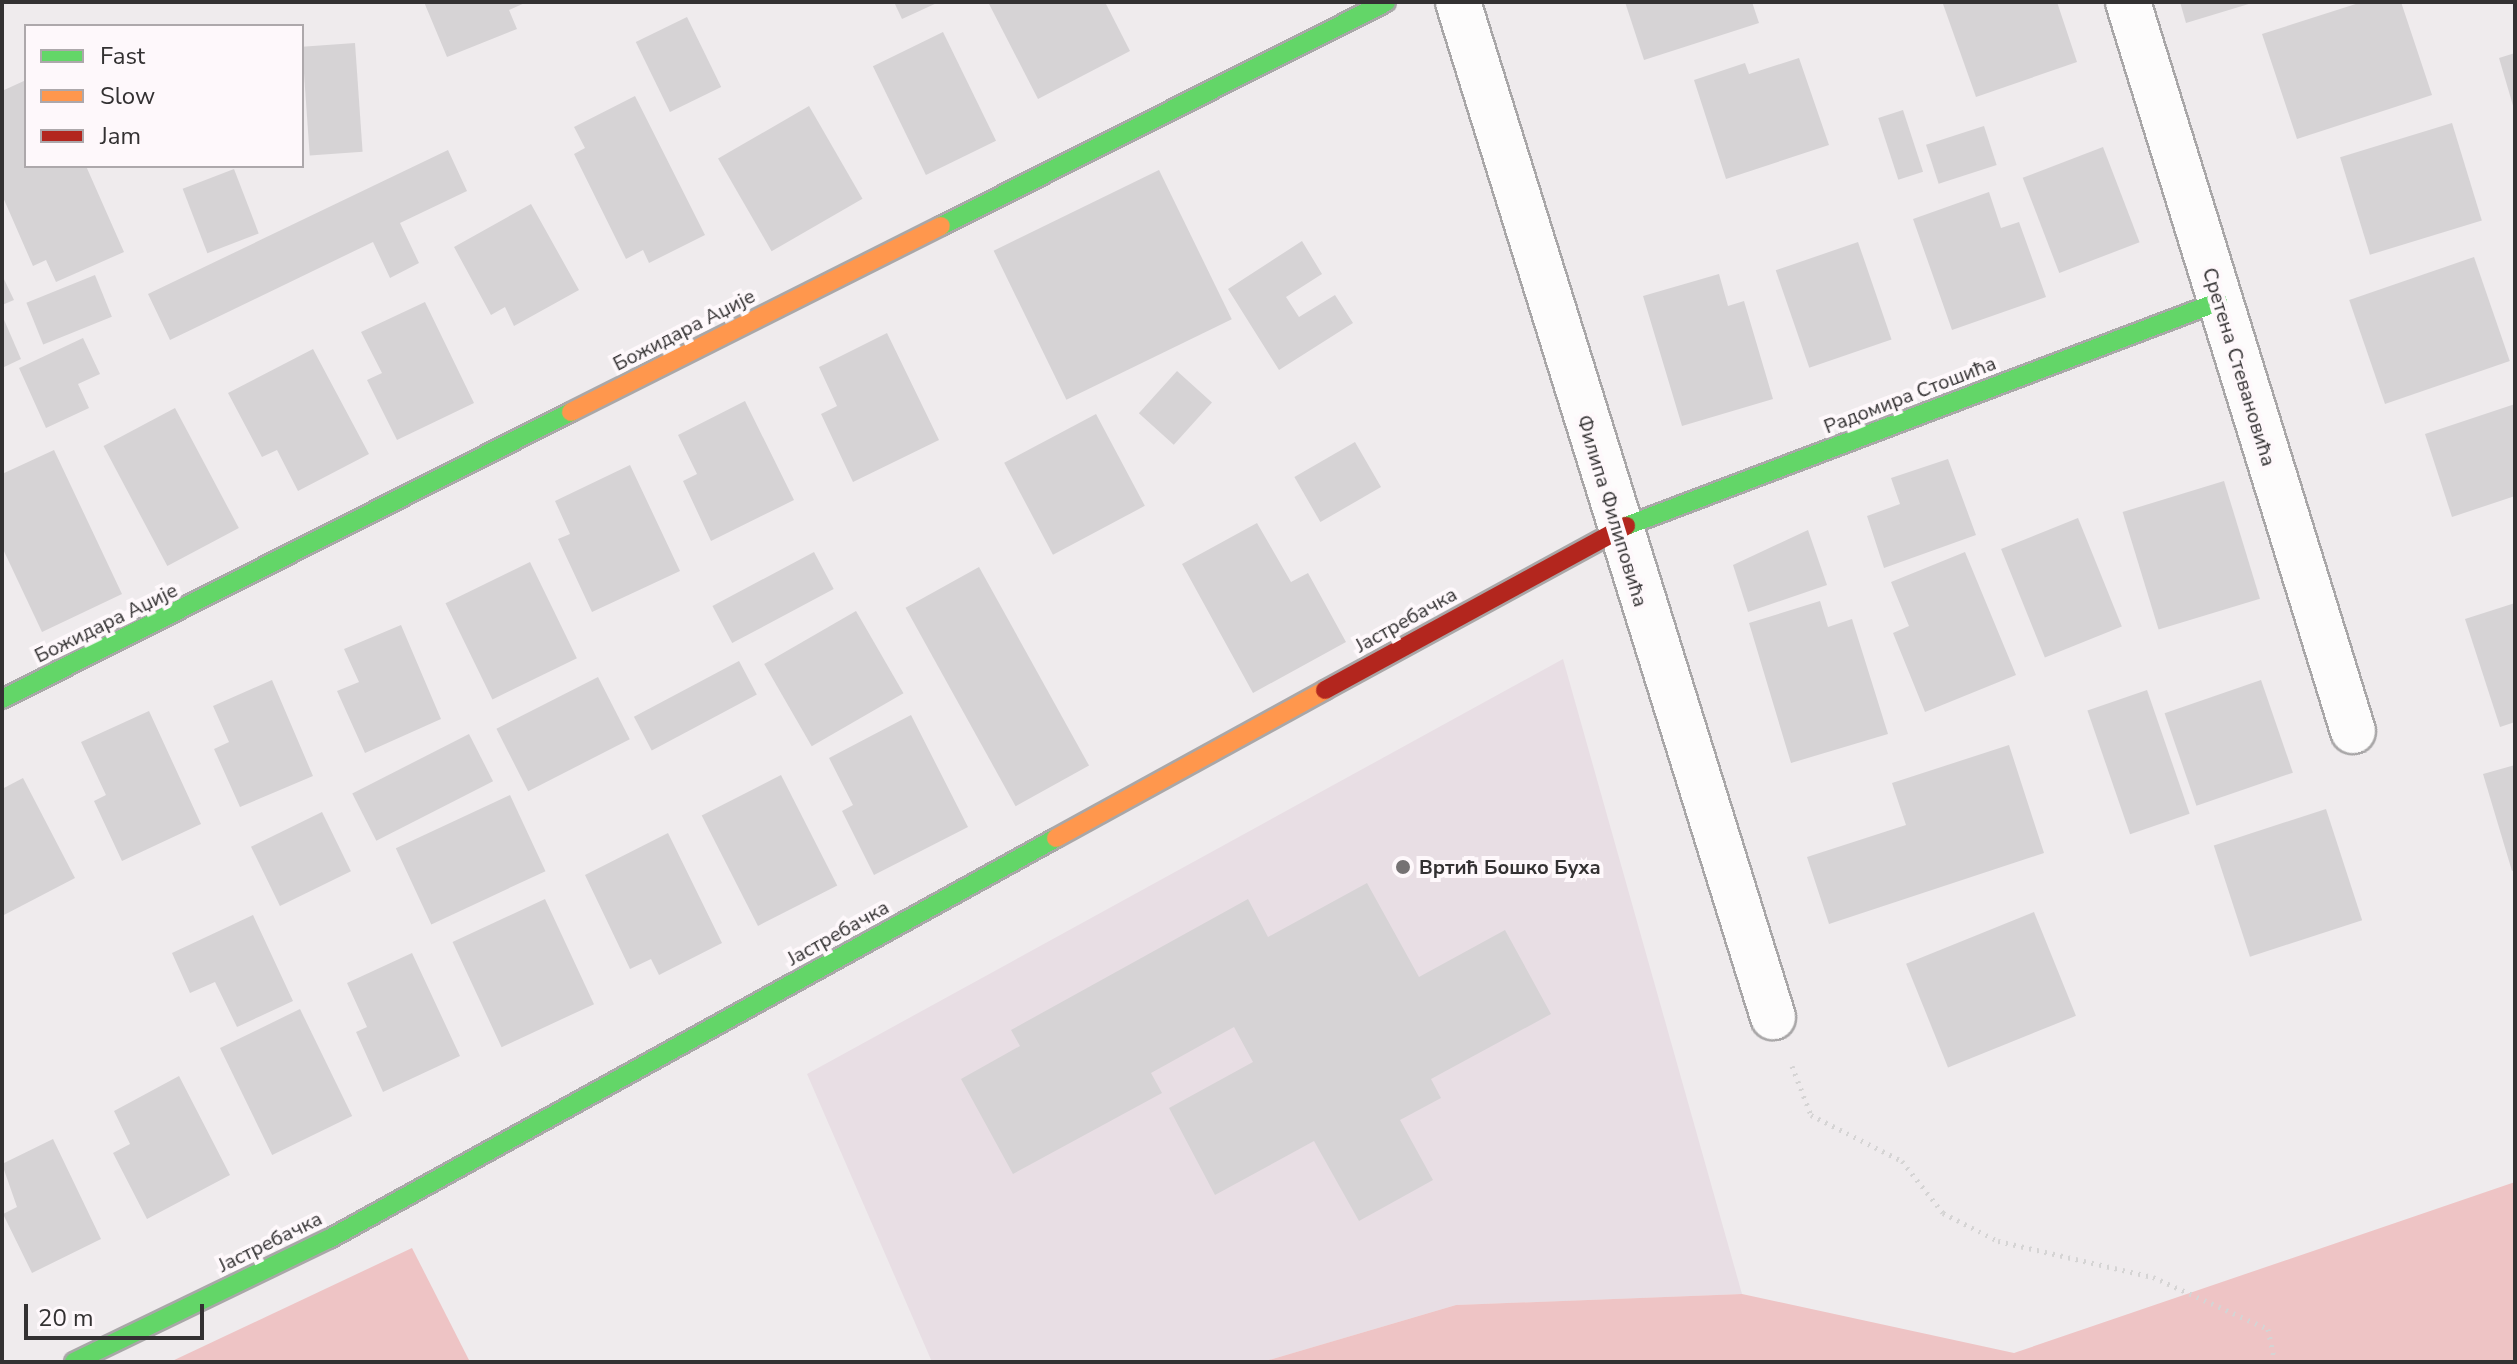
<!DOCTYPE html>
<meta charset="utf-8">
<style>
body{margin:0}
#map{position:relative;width:2517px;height:1364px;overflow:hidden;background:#efebed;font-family:"Nunito Sans",sans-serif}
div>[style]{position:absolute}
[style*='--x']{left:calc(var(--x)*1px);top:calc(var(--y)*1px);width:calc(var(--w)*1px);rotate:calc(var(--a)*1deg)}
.built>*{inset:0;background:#e8dee4}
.green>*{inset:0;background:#eec4c5}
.building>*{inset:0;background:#d6d3d5;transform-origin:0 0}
.path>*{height:5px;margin-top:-2.5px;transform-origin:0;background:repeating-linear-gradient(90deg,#d5d4d4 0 2px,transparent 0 8px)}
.roads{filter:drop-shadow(2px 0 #a9a7a8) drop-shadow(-2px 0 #a9a7a8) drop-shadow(0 2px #a9a7a8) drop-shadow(0 -2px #a9a7a8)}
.street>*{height:44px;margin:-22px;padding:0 22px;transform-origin:22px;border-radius:22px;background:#fdfcfc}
.fast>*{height:18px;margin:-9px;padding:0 9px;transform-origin:9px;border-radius:9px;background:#63d668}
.slow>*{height:18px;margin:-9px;padding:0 9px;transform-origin:9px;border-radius:9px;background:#ff974d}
.jam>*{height:18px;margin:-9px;padding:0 9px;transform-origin:9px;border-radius:9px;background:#b3261e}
.dots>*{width:22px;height:22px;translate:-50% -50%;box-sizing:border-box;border:4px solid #fef8fb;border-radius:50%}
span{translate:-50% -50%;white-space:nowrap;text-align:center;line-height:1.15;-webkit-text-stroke:8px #fef8fb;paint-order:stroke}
.street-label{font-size:20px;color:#333132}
.poi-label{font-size:20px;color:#333132;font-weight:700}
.left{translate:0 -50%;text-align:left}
.frame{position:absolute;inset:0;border:4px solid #333132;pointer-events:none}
.legend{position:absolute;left:24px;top:24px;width:280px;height:144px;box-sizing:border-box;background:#fef8fb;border:2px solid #ada8ab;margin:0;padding:10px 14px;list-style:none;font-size:24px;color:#333132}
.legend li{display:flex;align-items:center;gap:16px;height:40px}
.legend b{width:40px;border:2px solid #ada8ab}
.scale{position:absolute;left:24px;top:1304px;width:180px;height:36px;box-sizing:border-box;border:4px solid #333132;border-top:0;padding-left:10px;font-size:24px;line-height:28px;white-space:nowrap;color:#333132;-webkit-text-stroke:6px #fef8fb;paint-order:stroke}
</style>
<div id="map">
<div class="built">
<div style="clip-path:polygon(1563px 659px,1742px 1294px,1456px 1305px,1262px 1362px,932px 1362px,807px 1074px)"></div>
</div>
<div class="green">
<div style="clip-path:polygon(2515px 1182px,2515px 1362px,1262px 1362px,1456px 1305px,1742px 1294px,2014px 1353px)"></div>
<div style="clip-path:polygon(412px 1248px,470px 1362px,170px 1362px)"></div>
</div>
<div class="building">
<div style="clip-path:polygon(424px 2px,527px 2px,509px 10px,517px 29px,447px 57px)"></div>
<div style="clip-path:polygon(894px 2px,939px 2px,902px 19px)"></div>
<div style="clip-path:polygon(988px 2px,1105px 2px,1130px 51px,1038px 99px)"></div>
<div style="clip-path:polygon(1625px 2px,1752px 2px,1759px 23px,1644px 60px)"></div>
<div style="clip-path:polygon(1949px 2px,2057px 2px,2077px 62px,1976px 97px,1943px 4px)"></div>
<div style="clip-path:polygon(2180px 2px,2252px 2px,2252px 3px,2186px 23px)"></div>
<div style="clip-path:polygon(2362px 2px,2401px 2px,2432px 95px,2297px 139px,2262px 34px)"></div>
<div style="left:687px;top:17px;width:78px;height:57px;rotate:64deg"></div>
<div style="left:943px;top:32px;width:121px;height:78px;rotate:64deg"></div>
<div style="left:355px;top:43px;width:109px;height:53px;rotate:86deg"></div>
<div style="clip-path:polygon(2515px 53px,2515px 109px,2514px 109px,2499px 58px)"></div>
<div style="clip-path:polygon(1799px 58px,1829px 145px,1726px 179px,1694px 80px,1745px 63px,1749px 74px)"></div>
<div style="clip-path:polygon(26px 80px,26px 166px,86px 166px,124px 252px,56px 282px,46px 260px,33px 266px,2px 195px,2px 91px)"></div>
<div style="clip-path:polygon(635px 96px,705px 235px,649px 263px,643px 250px,626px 259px,574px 154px,585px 148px,574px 127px)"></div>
<div style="left:809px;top:106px;width:107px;height:105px;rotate:60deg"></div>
<div style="left:1903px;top:110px;width:65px;height:26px;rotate:72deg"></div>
<div style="left:2452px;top:123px;width:102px;height:117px;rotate:73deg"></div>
<div style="left:1984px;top:126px;width:41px;height:61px;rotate:72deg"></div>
<div style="left:2103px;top:147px;width:102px;height:86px;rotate:69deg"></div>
<div style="clip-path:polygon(448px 150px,467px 191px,400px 223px,419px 263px,390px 278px,373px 242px,170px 340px,148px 294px)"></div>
<div style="left:234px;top:169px;width:69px;height:55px;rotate:69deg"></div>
<div style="left:1159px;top:170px;width:166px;height:184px;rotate:64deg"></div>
<div style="clip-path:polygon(1989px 192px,2001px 228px,2019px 222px,2046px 297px,1952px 330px,1913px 219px)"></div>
<div style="clip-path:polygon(531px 204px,579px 290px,514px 326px,505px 307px,491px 315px,454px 247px)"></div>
<div style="clip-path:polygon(1302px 241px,1322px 274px,1286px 297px,1299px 317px,1335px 295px,1353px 323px,1279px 370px,1228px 289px)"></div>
<div style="left:1858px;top:242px;width:103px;height:87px;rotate:71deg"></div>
<div style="left:2474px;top:257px;width:110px;height:132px;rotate:71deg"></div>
<div style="clip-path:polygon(1719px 274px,1728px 306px,1744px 301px,1773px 399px,1682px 426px,1643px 296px)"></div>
<div style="clip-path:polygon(2px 275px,14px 300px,2px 305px)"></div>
<div style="left:95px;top:275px;width:45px;height:74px;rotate:68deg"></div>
<div style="clip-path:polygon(425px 302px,474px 403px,397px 440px,367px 380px,382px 373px,361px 332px)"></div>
<div style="clip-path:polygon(2px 315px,21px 359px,2px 368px)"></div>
<div style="clip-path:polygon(887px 333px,939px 440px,853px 482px,821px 414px,837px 406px,819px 367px)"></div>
<div style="clip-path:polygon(83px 338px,100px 374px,78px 384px,89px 408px,46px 428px,19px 368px)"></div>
<div style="clip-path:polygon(313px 349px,369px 454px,298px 491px,277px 450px,262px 457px,228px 393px)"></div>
<div style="left:1177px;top:371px;width:47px;height:57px;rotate:42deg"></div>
<div style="clip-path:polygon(745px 401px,794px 500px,711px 541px,683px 481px,697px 474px,678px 435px)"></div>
<div style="clip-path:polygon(2515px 404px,2515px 496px,2452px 517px,2425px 434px)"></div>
<div style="left:175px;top:408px;width:136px;height:81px;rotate:62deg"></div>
<div style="left:1096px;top:414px;width:104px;height:104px;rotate:62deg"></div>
<div style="left:1355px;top:442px;width:52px;height:70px;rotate:60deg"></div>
<div style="clip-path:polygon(54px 450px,122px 594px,42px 632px,2px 547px,2px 474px)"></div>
<div style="clip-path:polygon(1948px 459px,1976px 535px,1884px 568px,1867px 516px,1900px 504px,1891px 478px)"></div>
<div style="clip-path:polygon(630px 465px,680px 571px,592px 612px,558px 539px,570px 534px,555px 501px)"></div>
<div style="left:2224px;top:481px;width:123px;height:106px;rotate:73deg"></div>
<div style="left:2078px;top:518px;width:117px;height:83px;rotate:68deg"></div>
<div style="clip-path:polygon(1257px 523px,1291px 582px,1308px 573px,1346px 642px,1253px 693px,1182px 564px)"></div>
<div style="clip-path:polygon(1808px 530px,1827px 585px,1748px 612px,1733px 565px)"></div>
<div style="left:814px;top:552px;width:42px;height:115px;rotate:62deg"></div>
<div style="clip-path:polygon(1965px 552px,2016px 675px,1925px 712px,1893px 633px,1909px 626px,1891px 582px)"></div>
<div style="left:530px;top:562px;width:107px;height:94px;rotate:64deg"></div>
<div style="left:979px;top:567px;width:227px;height:84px;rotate:61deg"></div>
<div style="clip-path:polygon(1820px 601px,1828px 627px,1852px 619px,1888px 734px,1791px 763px,1749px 623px)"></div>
<div style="clip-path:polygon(2515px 603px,2515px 722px,2500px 727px,2465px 619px)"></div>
<div style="left:856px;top:611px;width:95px;height:106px;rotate:60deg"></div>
<div style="clip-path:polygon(401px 625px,441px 719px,365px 753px,337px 691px,359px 682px,344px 649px)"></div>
<div style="left:739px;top:661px;width:38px;height:119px;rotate:62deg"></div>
<div style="left:598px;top:677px;width:70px;height:114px;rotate:63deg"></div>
<div style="clip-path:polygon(272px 680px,313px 776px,240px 807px,214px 749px,229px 742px,213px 706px)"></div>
<div style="left:2261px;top:680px;width:98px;height:102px;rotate:71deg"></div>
<div style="left:2147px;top:690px;width:131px;height:63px;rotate:71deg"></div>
<div style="clip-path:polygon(149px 711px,201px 824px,122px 861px,94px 801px,106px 795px,81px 742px)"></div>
<div style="clip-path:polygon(911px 715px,968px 827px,874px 875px,842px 811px,853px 805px,829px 758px)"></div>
<div style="left:469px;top:734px;width:53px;height:131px;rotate:63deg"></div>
<div style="clip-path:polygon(2009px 745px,2044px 853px,1829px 924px,1807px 857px,1906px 825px,1892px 783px)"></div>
<div style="clip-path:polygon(2515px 765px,2515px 870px,2512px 871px,2483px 774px)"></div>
<div style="left:781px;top:775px;width:124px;height:89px;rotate:63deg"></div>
<div style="clip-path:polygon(23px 778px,75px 878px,2px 916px,2px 789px)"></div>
<div style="left:510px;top:795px;width:84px;height:126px;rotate:65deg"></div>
<div style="left:2326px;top:809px;width:117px;height:118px;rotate:72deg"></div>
<div style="left:322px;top:812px;width:66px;height:79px;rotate:64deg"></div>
<div style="clip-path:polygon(668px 833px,722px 943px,659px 975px,651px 959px,630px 969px,585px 875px)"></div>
<div style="clip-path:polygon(1367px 883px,1419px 977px,1505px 930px,1551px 1014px,1431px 1079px,1441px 1098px,1400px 1120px,1433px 1180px,1359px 1221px,1314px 1141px,1215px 1195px,1169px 1108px,1253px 1062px,1234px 1027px,1151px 1073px,1162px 1093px,1013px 1174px,961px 1079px,1020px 1046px,1011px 1030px,1248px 899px,1268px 937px)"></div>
<div style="left:545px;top:899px;width:116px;height:102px;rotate:65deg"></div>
<div style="left:2034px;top:912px;width:112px;height:138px;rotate:68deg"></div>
<div style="clip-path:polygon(253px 915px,293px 1001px,237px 1027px,215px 982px,190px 993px,172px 953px)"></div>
<div style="clip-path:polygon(412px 953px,460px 1056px,383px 1092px,356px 1032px,367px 1027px,347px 983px)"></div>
<div style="left:300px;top:1009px;width:119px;height:89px;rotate:64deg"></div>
<div style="clip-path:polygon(179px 1076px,230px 1175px,147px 1219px,113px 1153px,130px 1144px,114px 1111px)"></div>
<div style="clip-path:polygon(53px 1139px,101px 1239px,32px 1273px,3px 1214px,17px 1207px,2px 1164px)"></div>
</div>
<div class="path">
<div style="--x:1792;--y:1066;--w:53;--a:68.8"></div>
<div style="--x:1811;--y:1115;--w:102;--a:26.8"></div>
<div style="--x:1902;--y:1161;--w:66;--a:51.7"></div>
<div style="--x:1943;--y:1213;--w:62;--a:27"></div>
<div style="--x:1998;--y:1241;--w:159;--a:13.1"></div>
<div style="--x:2153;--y:1277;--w:126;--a:24.3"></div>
<div style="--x:2268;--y:1329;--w:34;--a:78"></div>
</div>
<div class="roads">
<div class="street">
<div style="--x:1458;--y:2;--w:1063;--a:72.76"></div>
<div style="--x:2128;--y:2;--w:763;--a:72.85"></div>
</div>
<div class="fast">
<div style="--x:941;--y:226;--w:498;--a:-26.7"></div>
<div style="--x:1626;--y:526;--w:633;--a:-20.73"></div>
<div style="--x:2;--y:699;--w:637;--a:-26.77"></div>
<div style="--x:74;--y:1362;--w:283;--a:-25.8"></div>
<div style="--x:329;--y:1239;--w:830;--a:-28.88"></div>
</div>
<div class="slow">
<div style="--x:571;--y:412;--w:414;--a:-26.7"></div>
<div style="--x:1056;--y:838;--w:307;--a:-28.8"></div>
</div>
<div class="jam">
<div style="--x:1325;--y:690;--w:343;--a:-28.6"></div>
</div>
</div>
<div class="dots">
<div style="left:1403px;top:867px;background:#757273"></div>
</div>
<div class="street-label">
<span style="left:684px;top:330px;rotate:-27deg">Божидара Аџије</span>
<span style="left:2239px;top:367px;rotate:73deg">Сретена Стевановића</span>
<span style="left:1910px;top:395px;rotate:-21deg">Радомира Стошића</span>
<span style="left:1612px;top:511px;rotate:73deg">Филипа Филиповића</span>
<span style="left:1406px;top:620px;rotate:-29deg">Јастребачка</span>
<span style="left:106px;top:623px;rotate:-26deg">Божидара Аџије</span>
<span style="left:838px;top:933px;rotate:-29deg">Јастребачка</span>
<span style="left:270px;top:1242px;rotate:-26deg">Јастребачка</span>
</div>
<div class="poi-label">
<span class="left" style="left:1419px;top:867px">Вртић Бошко Буха</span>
</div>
<div class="frame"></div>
<ul class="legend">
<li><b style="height:10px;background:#63d668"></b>Fast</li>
<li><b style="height:10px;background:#ff974d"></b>Slow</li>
<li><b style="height:10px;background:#b3261e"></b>Jam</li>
</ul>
<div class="scale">20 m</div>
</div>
